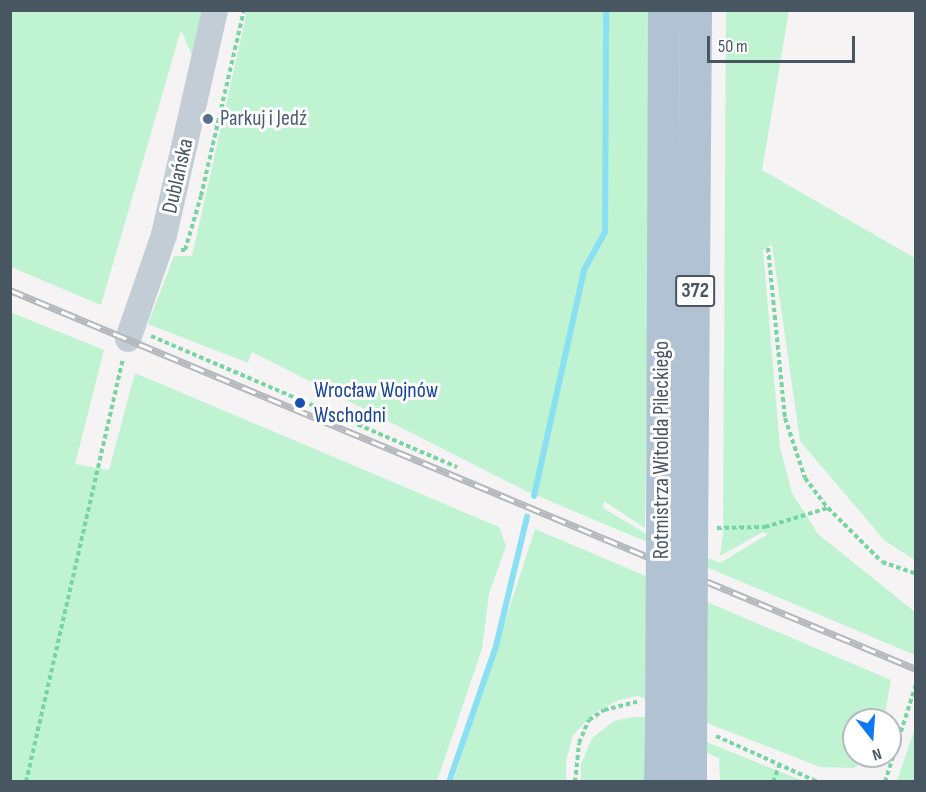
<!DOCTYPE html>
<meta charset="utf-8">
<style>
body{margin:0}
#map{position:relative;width:926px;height:792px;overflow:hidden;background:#f5f3f3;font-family:"Sofia Sans Condensed",sans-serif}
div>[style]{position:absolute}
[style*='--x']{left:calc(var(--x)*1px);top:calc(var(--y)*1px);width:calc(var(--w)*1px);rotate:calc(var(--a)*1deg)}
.green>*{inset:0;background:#c0f3d2}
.stream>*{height:6px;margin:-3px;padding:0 3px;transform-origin:3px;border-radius:3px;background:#8ae0f3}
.path>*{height:4px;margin-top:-2px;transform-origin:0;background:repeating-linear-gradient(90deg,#75d5a3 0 4.5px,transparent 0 7.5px)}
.minor>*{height:26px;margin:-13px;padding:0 13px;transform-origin:13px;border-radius:13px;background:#c3cdd5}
.major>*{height:32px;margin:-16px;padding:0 16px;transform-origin:16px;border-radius:16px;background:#b1c3d2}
.rail>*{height:7px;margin-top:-3.5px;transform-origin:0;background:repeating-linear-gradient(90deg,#fff 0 14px,#b4b8bd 0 28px);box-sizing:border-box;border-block:2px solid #b4b8bd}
.major-bridge>*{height:32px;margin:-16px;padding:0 16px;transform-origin:16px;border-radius:16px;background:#b1c3d2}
.dots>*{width:16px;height:16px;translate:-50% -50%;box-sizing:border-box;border:3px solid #fff;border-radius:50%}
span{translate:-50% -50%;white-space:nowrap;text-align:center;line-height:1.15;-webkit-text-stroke:6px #fff;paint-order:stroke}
.shield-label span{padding:2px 4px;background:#fff;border:2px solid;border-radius:4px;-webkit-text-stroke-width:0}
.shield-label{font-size:21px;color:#485662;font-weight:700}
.service-label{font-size:22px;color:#4e5e75}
.left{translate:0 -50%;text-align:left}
.street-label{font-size:22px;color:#485662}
.transit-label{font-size:22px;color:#164399}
.frame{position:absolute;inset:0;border:12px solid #485662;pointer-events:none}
.north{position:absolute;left:842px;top:708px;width:60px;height:60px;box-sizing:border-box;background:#fff;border:2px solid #b6bbc0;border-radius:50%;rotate:163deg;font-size:16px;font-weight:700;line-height:24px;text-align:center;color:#485662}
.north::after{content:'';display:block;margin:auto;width:21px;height:27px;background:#0e78f3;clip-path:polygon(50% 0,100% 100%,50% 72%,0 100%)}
.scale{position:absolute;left:707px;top:36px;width:148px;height:27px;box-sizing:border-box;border:3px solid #485662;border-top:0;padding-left:8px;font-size:18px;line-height:21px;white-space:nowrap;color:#485662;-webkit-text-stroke:4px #fff;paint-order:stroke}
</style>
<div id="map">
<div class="green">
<div style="clip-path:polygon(10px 11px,206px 11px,194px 60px,181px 30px,101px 305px,11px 267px)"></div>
<div style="clip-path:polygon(247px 11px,652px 11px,645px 528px,604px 501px,603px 508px,645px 533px,720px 563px,768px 534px,763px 532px,720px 556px,723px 534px,726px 11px,789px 11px,762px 170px,915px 258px,915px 560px,885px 541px,800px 441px,772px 245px,763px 250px,780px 447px,792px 493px,818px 534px,915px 612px,915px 655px,526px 491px,252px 352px,248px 363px,148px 324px,174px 256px,192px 256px)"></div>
<div style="clip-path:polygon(10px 312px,104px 350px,75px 464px,109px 470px,135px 373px,499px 527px,506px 546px,489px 594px,482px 649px,437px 781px,11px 781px)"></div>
<div style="clip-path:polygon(535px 529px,891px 680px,884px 720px,854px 720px,854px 756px,871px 756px,854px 768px,820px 767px,638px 696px,619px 700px,594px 713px,573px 735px,566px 761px,566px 781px,453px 782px)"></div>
<div style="clip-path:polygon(633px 717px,645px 717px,803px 781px,720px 781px,719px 758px,645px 726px,645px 781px,581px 782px,581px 764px,592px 738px,614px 721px)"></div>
<div style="clip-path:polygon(915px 728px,915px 781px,897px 781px)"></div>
</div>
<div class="stream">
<div style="--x:534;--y:496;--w:231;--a:-77.5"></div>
<div style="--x:584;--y:270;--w:43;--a:-61.1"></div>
<div style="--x:605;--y:232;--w:222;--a:-89.7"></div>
<div style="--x:449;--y:782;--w:144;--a:-70.9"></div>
<div style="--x:496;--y:646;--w:133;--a:-76.5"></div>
</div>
<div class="path">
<div style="--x:768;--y:248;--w:171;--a:84.3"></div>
<div style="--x:785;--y:418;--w:63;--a:71.6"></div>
<div style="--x:805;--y:478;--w:38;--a:53"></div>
<div style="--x:828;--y:508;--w:76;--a:45"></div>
<div style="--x:882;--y:562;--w:36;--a:19"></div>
<div style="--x:181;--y:250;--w:4;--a:0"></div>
<div style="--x:185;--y:250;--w:56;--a:-73.5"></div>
<div style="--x:201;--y:196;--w:191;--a:-77"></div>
<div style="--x:151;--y:336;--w:333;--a:23.2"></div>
<div style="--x:717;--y:528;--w:48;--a:-1.2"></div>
<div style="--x:765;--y:527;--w:66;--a:-16.8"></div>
<div style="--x:716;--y:736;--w:112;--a:24.3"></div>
<div style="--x:26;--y:782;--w:433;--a:-77.1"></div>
<div style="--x:575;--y:782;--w:39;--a:-84"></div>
<div style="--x:579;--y:743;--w:25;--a:-67"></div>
<div style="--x:589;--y:720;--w:18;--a:-34"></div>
<div style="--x:604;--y:710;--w:34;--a:-14"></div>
<div style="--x:773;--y:782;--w:19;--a:-69"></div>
<div style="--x:885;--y:782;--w:103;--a:-72.4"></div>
</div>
<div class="minor">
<div style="--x:128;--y:339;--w:110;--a:-70.9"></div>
<div style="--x:164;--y:235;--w:231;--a:-77.2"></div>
</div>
<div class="major">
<div style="--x:662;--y:534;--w:524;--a:-89.78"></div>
<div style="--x:692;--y:546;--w:536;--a:-89.57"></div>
<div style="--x:660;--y:782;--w:49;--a:-88.8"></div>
<div style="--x:691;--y:782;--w:36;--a:-90"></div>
</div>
<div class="rail">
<div style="--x:10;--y:290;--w:982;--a:22.7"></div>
</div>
<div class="major-bridge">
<div style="--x:661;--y:733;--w:199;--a:-89.7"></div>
<div style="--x:691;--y:746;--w:200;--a:-89.7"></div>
</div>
<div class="dots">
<div style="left:208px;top:119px;background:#5c6f8a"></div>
<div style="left:300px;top:403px;background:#1a4fb4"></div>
</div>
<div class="shield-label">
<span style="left:695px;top:291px">372</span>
</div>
<div class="service-label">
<span class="left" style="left:220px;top:119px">Parkuj i Jedź</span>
</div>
<div class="street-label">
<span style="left:178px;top:176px;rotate:-77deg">Dublańska</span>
<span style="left:662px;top:450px;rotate:-90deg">Rotmistrza Witolda Pileckiego</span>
</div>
<div class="transit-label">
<span class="left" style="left:314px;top:403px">Wrocław Wojnów<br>Wschodni</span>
</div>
<div class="frame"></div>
<div class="north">N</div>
<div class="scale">50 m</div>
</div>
